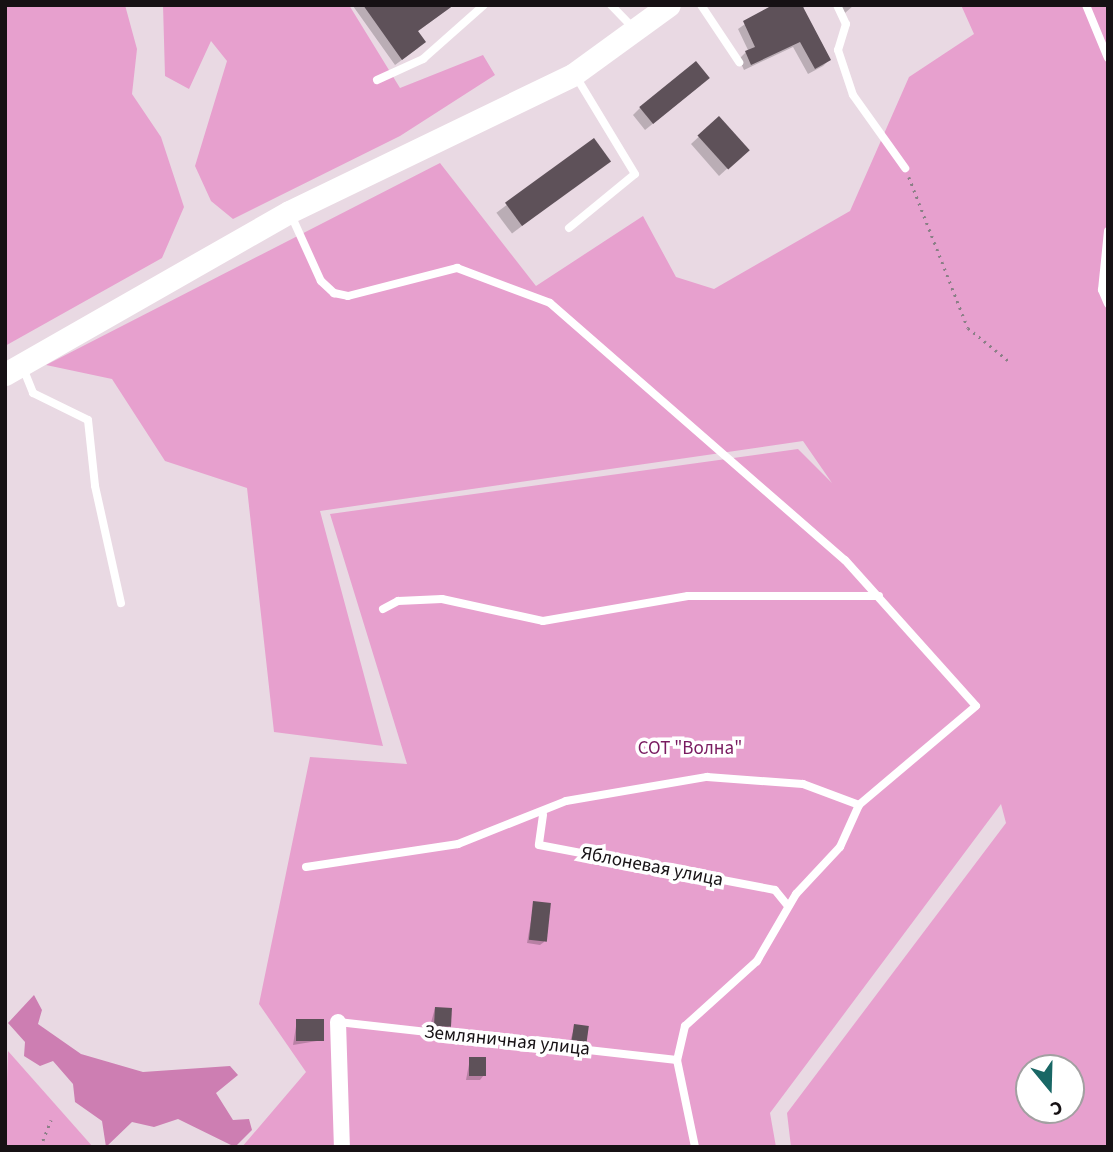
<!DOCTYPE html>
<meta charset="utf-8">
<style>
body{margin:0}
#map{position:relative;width:1113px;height:1152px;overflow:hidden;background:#e9d9e3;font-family:"Source Sans 3",sans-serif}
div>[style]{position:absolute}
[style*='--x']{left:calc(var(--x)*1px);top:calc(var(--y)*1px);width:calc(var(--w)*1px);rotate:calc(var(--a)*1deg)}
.green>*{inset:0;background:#e7a0ce}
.water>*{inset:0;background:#cd7eb2}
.shadow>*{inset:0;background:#0003;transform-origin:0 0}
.building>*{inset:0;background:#5e5159;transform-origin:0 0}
.path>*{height:2.5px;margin-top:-1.25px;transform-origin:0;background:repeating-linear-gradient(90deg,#8a7f86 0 2px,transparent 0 7px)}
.lane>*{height:8px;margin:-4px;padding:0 4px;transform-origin:4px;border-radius:4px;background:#fff}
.street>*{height:16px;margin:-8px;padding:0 8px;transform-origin:8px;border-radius:8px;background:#fff}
.secondary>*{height:23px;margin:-11.5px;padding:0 11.5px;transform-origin:11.5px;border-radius:11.5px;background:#fff}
span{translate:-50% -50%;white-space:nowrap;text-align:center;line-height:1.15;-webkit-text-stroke:7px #fff;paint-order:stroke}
.park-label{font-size:19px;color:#791b60}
.street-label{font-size:19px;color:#161114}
.frame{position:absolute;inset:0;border:7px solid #161114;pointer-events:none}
.north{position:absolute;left:1015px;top:1054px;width:70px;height:70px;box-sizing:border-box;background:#fff;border:2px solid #a2a0a1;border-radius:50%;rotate:161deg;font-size:19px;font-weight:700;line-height:28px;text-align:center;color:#161114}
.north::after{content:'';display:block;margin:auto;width:24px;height:32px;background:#196765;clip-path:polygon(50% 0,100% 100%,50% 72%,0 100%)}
</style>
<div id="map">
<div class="green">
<div style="clip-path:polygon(5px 5px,125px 5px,137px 49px,132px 94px,161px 137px,184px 207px,162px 258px,5px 346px)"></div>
<div style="clip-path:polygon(163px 5px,349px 5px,400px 88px,483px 55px,495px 75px,400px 136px,233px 219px,211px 201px,195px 166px,227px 61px,211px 41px,189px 89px,165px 76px)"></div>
<div style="clip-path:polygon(evenodd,961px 5px,1108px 5px,1108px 1147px,791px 1147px,787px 1113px,1006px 823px,1001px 804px,770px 1113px,776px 1147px,242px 1147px,306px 1072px,259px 1004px,310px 757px,407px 764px,330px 514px,798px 449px,832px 483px,803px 441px,320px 511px,383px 746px,274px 732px,247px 488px,165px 461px,112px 379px,46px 365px,440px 163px,536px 286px,643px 216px,676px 277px,714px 289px,850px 211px,909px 77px,974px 34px,961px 5px,1029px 1068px,1071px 1068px,1071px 1110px,1029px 1110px,1029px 1068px)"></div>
<div style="clip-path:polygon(8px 1051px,93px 1147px,5px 1147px)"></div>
</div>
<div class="water">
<div style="clip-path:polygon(34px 995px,42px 1010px,38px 1024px,81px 1054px,143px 1072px,230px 1066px,238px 1075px,216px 1093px,233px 1120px,249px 1119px,252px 1130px,235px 1147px,178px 1119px,154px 1127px,132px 1122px,106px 1147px,102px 1121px,75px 1102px,73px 1084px,53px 1061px,40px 1066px,24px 1056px,25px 1042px,8px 1023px)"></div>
</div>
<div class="shadow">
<div style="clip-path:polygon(397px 5px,453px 5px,417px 32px,418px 48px,395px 65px,353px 6px)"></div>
<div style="clip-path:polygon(772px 5px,807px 5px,802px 9px,829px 60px,823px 66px,808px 74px,793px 47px,744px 70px,739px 59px,748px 50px,738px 29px)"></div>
<div style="clip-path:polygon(839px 5px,854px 5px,845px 13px)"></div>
<div style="clip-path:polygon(701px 85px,645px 130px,633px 115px,640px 108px)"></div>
<div style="clip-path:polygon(719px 118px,740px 157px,719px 176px,691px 144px)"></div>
<div style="left:593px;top:140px;width:26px;height:121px;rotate:53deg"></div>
<div style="clip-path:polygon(534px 903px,544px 942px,540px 945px,527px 943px)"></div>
<div style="clip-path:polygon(435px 1008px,449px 1027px,444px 1031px,429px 1030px)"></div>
<div style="clip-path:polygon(297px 1020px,323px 1040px,293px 1045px)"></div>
<div style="clip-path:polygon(575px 1025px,585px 1042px,580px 1047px,569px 1045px)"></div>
<div style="clip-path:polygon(470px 1059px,484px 1075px,480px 1080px,466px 1080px)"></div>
</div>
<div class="building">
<div style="clip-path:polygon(363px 5px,454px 5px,418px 31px,426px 42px,402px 60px)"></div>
<div style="clip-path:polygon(773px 5px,802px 5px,831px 60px,815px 69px,800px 42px,751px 65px,745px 51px,755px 47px,743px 21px)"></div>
<div style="left:696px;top:61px;width:22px;height:73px;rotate:51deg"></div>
<div style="left:719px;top:116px;width:46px;height:29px;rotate:48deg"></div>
<div style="left:594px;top:138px;width:29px;height:110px;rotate:54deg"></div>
<div style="left:533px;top:901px;width:18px;height:39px;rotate:6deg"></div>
<div style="left:435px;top:1007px;width:17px;height:19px;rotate:3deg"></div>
<div style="left:296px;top:1019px;width:28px;height:22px"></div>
<div style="left:574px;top:1024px;width:15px;height:16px;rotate:8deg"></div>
<div style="left:469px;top:1057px;width:17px;height:19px"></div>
</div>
<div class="path">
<div style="--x:909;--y:177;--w:162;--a:68.7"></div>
<div style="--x:968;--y:328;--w:54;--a:39"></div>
<div style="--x:40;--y:1147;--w:29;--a:-68"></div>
</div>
<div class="lane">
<div style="--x:611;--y:5;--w:32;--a:46"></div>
<div style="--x:701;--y:5;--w:69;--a:56.3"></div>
<div style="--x:837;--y:5;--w:21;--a:65"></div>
<div style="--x:846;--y:24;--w:27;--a:107"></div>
<div style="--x:838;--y:50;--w:47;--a:71.6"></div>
<div style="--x:853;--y:95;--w:90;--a:54.5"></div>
<div style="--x:1086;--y:5;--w:57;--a:67.5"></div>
<div style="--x:377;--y:80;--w:51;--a:-24.5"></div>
<div style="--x:423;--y:59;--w:81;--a:-41.5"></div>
<div style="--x:291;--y:215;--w:72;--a:65.6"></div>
<div style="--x:321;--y:281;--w:18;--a:43"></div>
<div style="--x:334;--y:293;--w:14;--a:12"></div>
<div style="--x:348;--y:296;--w:113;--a:-14.4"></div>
<div style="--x:457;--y:268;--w:99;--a:20.6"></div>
<div style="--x:550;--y:303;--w:391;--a:41.1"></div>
<div style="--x:845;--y:560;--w:196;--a:48.1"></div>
<div style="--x:976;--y:706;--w:153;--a:139.8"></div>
<div style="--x:859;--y:805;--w:46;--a:114.3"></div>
<div style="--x:840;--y:847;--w:64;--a:133.1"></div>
<div style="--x:796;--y:894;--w:78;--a:120.2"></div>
<div style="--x:757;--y:961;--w:97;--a:137.9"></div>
<div style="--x:685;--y:1026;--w:35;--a:103"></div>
<div style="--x:677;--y:1060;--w:89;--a:78.3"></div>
<div style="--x:569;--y:228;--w:85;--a:-39.3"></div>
<div style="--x:635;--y:174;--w:116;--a:-121.2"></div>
<div style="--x:1108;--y:231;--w:59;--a:95.8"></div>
<div style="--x:1102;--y:290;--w:15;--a:67"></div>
<div style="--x:23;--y:368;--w:27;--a:68"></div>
<div style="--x:33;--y:393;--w:61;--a:26.1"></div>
<div style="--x:88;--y:420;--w:66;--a:83.9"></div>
<div style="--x:95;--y:486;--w:120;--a:77.5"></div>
<div style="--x:383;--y:609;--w:17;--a:-28"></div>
<div style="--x:398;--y:601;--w:44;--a:-2.6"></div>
<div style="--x:442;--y:599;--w:103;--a:12.3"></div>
<div style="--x:543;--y:621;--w:147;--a:-9.8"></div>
<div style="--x:688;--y:596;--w:191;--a:0"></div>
<div style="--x:543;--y:815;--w:30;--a:98"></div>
<div style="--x:539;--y:845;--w:240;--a:10.8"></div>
<div style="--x:775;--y:890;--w:21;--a:51"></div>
<div style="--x:306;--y:867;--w:154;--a:-8.6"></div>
<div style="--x:458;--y:844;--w:116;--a:-21.7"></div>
<div style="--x:566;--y:801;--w:143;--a:-9.7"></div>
<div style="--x:707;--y:777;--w:96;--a:4.2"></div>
<div style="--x:803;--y:784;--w:60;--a:20.6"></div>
<div style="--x:338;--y:1022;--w:341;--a:6.4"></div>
</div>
<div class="street">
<div style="--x:338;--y:1022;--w:125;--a:88.2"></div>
</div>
<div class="secondary">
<div style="--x:5;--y:374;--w:327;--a:-29.7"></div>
<div style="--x:289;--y:212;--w:317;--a:-25.8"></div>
<div style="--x:574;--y:74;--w:117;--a:-36"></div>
</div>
<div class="park-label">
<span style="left:690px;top:749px">СОТ "Волна"</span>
</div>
<div class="street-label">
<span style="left:652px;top:867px;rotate:11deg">Яблоневая улица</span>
<span style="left:507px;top:1041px;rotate:6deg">Земляничная улица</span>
</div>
<div class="frame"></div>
<div class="north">С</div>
</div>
